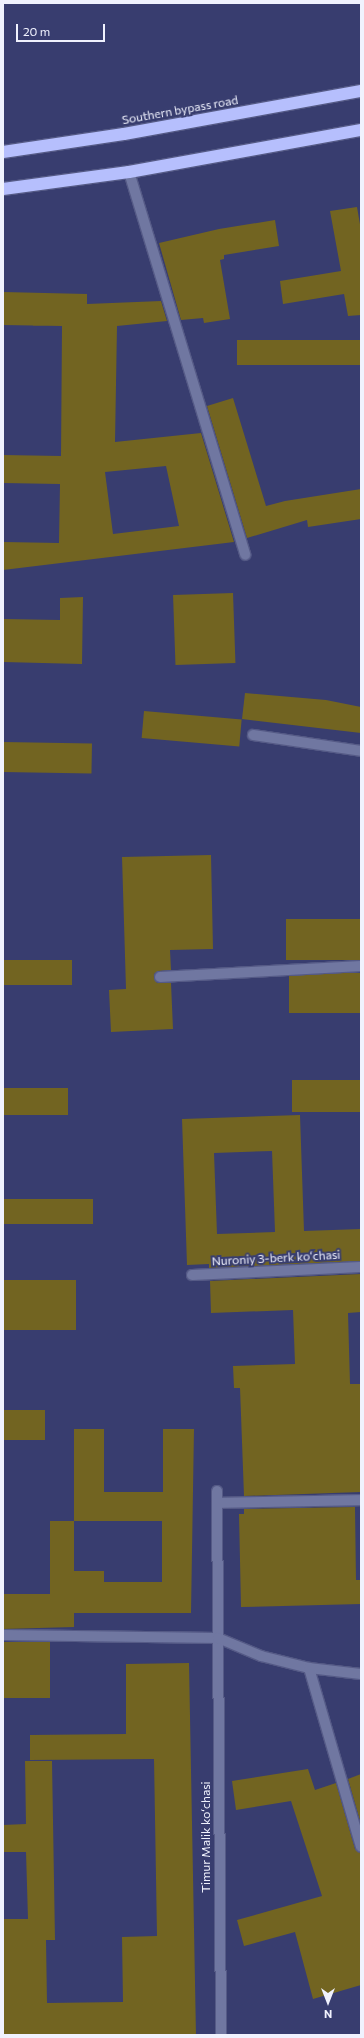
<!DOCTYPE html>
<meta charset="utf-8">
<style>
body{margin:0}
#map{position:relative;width:364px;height:2038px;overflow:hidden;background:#383d6f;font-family:Commissioner,sans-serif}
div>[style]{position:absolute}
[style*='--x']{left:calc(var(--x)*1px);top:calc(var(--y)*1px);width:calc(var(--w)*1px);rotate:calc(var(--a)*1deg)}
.building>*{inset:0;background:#726421;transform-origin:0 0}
.roads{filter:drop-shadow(1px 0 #555a86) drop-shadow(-1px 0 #555a86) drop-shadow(0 1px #555a86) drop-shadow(0 -1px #555a86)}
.lane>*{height:10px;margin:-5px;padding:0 5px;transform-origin:5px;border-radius:5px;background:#7077a1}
.street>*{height:10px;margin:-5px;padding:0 5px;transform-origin:5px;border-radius:5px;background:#7077a1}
.highway>*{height:12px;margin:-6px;padding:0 6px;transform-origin:6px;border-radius:6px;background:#b6bffd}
span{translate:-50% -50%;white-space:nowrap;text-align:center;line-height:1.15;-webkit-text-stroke:4px #383d6f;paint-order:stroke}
.street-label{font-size:12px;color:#f0f2fe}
.frame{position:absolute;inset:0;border:4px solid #f0f2fe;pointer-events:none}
.north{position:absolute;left:308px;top:1982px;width:40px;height:40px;-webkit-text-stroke:3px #383d6f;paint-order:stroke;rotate:180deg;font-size:11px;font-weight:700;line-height:16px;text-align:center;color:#f0f2fe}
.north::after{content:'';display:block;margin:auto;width:14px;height:18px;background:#f0f2fe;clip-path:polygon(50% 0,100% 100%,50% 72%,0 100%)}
.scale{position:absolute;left:16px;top:24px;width:89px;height:18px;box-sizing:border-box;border:2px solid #f0f2fe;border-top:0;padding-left:5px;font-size:12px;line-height:14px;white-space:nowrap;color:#f0f2fe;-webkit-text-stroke:3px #383d6f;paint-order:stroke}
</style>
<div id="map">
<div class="building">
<div style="clip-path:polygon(357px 207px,361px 230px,361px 315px,348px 316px,344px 294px,283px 304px,280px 281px,341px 271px,330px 211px)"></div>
<div style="clip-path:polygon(275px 220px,279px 246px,224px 255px,224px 259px,220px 260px,230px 319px,204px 323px,203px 318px,181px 320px,159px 243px,219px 229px)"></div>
<div style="clip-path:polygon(evenodd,3px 292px,87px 294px,87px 304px,161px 301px,167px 321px,117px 326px,115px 442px,201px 433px,234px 542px,3px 570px,3px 542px,59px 543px,60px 484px,3px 483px,3px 455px,61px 456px,62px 326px,3px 325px,3px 292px,166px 466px,179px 526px,113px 534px,105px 472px,166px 466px)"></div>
<div style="left:361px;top:340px;width:25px;height:124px;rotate:90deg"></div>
<div style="clip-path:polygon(233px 398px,266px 506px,285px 501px,361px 489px,361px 519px,308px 527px,307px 520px,247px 538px,207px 406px)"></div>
<div style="left:233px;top:593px;width:70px;height:60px;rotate:88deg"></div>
<div style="clip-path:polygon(83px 597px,82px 664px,3px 662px,3px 619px,60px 620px,60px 598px)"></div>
<div style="clip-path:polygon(245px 693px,326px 700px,361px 707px,361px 733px,242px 719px)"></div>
<div style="left:144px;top:711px;width:98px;height:27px;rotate:5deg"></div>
<div style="left:3px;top:742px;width:89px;height:30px;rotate:1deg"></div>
<div style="clip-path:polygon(211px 855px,213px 949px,170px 950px,171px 970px,159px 971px,154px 974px,157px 983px,171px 983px,173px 1029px,111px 1032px,109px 990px,126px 989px,122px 857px)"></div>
<div style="left:361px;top:919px;width:41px;height:75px;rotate:90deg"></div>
<div style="left:3px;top:960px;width:69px;height:25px"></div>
<div style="left:361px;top:973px;width:40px;height:72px;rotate:90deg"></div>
<div style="left:361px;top:1080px;width:32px;height:69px;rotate:90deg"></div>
<div style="left:3px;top:1088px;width:65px;height:27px"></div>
<div style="clip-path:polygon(evenodd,300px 1115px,304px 1231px,361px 1229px,361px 1261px,209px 1268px,209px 1264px,187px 1265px,182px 1119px,300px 1115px,272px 1151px,275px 1232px,217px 1234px,214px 1153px,272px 1151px)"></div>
<div style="left:3px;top:1199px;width:90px;height:25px"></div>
<div style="clip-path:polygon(361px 1274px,361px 1312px,348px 1313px,350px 1384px,361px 1384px,361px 1492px,244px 1496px,240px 1388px,234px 1388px,233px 1366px,295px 1364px,293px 1310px,211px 1313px,210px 1281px)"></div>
<div style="left:3px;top:1280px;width:73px;height:50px"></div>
<div style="left:3px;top:1410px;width:42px;height:30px"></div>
<div style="clip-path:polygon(evenodd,74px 1429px,104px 1429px,104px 1492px,163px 1492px,163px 1429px,194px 1429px,191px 1613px,74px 1613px,74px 1627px,3px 1629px,3px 1594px,50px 1594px,50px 1521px,74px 1521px,74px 1429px,74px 1521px,162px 1521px,162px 1582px,104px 1582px,104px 1571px,74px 1571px,74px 1521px)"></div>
<div style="clip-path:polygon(355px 1507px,356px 1580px,361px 1580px,361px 1604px,241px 1607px,239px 1514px,244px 1514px,244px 1509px)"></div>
<div style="left:3px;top:1642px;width:47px;height:56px"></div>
<div style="clip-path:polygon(189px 1663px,196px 2035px,3px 2035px,3px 1919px,28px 1919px,26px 1852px,3px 1852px,3px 1825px,26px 1824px,25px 1761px,52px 1761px,55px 1940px,46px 1940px,47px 2003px,123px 2002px,122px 1937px,157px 1936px,154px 1759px,30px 1760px,30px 1735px,126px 1734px,126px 1664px)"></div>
<div style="clip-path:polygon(308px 1769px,315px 1790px,336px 1783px,355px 1849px,361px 1853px,361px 1985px,313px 1999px,295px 1932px,244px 1946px,237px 1920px,322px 1896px,291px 1801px,236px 1810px,232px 1781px)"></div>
<div style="clip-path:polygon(361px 1774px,361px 1824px,348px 1779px)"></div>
</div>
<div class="roads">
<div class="lane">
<div style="--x:253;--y:735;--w:109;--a:8.4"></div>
<div style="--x:160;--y:977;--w:201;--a:-3.1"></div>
<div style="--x:217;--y:1503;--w:144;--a:-1.2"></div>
</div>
<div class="street">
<div style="--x:129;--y:172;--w:400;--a:73.1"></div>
<div style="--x:192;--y:1275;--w:169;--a:-2.7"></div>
<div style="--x:217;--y:1491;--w:544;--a:89.58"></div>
<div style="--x:3;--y:1635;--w:215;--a:0.8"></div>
<div style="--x:218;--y:1638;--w:47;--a:22.7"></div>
<div style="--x:261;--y:1656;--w:49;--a:14"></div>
<div style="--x:309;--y:1668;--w:52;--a:6.6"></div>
<div style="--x:309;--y:1668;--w:186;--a:73.8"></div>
</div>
<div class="highway">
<div style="--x:3;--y:152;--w:122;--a:-8.5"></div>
<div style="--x:124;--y:134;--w:241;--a:-10.3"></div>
<div style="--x:3;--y:189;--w:127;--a:-7.7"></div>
<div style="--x:129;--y:172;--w:236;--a:-10.3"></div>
</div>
</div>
<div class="street-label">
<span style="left:180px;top:110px;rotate:-10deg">Southern bypass road</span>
<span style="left:276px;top:1258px;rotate:-3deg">Nuroniy 3-berk koʻchasi</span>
<span style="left:206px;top:1837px;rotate:-90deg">Timur Malik koʻchasi</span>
</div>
<div class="frame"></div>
<div class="north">N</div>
<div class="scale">20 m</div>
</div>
